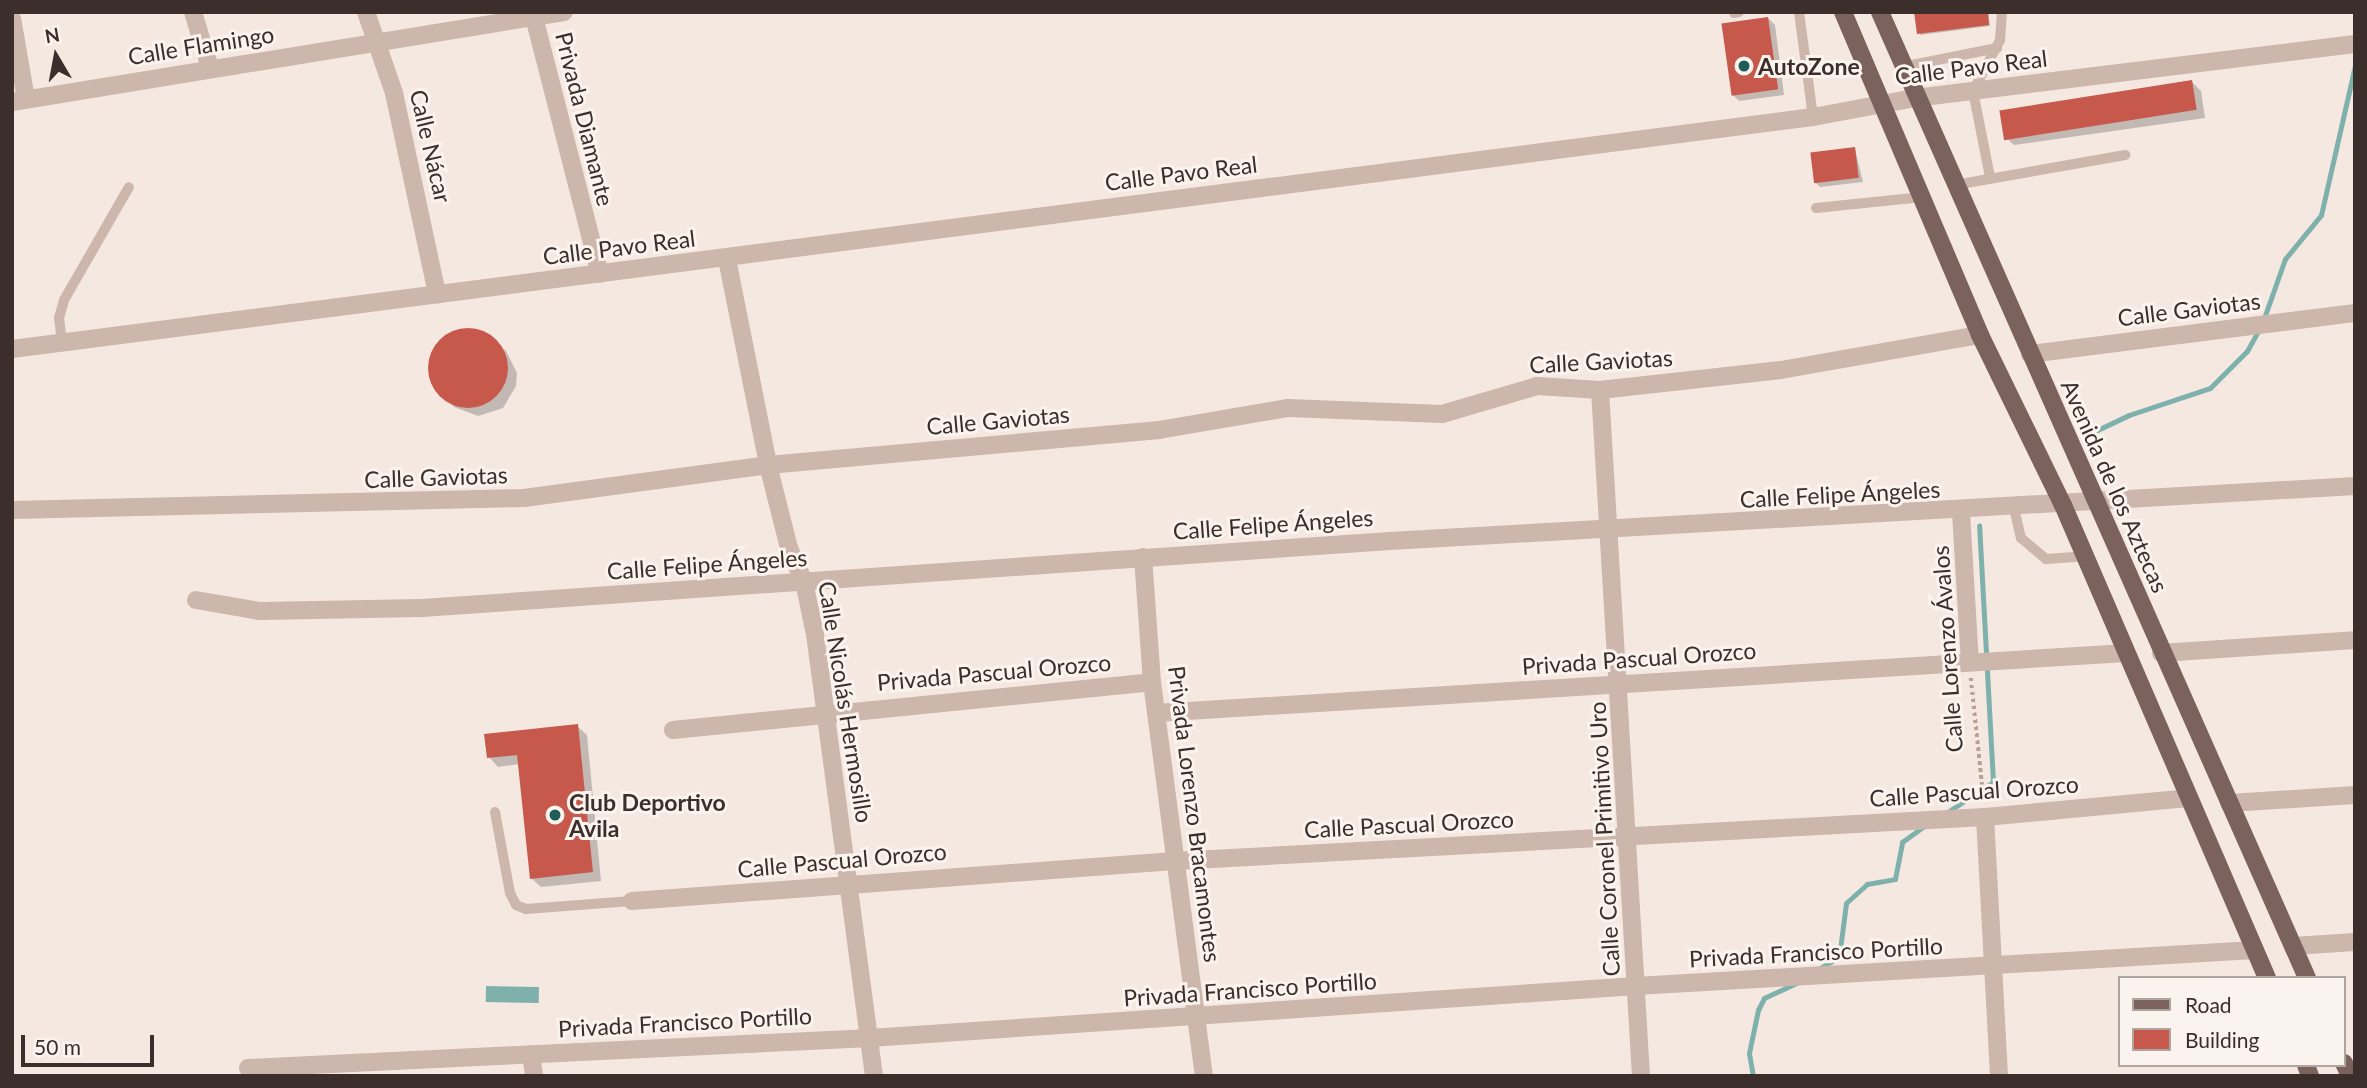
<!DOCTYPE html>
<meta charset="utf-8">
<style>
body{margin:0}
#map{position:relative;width:2367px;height:1088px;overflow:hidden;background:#f4e8e1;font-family:Lato,sans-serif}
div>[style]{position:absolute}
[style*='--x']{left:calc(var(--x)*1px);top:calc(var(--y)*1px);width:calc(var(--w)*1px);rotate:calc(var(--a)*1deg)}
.water>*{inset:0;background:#7fb1ac;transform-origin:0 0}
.shadow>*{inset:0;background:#0003}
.stream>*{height:5px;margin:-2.5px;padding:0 2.5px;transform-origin:2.5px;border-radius:2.5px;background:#7fb1ac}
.building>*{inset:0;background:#c7584c;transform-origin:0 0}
.round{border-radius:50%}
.path>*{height:3.5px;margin-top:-1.75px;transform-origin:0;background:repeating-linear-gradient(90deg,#b8a096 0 3.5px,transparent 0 7px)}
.service>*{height:10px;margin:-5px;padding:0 5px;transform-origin:5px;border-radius:5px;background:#cdb6ac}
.minor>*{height:18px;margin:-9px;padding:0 9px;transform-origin:9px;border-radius:9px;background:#cdb6ac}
.tertiary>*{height:18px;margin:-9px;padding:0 9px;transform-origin:9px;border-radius:9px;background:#cdb6ac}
.primary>*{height:18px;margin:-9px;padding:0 9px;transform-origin:9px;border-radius:9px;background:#7c625c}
.dots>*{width:19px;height:19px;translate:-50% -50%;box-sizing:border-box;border:4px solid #fbf3ee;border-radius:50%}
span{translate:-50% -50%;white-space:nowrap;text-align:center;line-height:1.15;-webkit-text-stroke:6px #fbf3ee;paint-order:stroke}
.street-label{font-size:23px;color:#3b2e2b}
.poi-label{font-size:23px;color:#3b2e2b;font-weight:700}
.left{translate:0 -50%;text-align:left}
.frame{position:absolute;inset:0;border:14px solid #3b2e2b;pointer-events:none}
.legend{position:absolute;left:2118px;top:976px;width:228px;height:91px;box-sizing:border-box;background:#fbf3ee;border:2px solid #aea4a0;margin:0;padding:9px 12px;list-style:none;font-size:21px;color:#3b2e2b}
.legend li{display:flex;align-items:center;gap:14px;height:35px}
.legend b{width:35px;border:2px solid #aea4a0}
.north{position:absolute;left:21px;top:21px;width:70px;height:70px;-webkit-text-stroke:5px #fbf3ee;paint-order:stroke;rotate:350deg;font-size:19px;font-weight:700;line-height:28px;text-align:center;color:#3b2e2b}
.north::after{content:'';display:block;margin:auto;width:24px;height:32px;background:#3b2e2b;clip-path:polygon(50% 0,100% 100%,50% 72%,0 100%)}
.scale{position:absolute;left:21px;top:1035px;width:133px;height:32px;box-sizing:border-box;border:4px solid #3b2e2b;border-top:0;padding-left:9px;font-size:21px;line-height:24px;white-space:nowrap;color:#3b2e2b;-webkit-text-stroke:5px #fbf3ee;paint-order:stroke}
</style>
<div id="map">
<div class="water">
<div style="left:486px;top:986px;width:53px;height:16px;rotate:1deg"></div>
</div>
<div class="shadow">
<div style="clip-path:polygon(1916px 12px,1988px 12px,1990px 26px,1920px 35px)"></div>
<div style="clip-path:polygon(1768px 18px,1775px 25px,1784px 95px,1739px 101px,1732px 94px)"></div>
<div style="clip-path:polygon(2192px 82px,2201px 91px,2205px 118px,2014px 145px,2004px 136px)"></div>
<div style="clip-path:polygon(1855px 149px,1863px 182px,1820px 187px,1816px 183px)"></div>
<div style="clip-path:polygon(463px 330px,486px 334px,506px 351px,517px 373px,516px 386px,503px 408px,478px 416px,454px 407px,431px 374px,434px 351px,441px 341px)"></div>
<div style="clip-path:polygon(577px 726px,587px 735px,601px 881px,541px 887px,531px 878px,520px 764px,498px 767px,489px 757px)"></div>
</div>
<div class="stream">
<div style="--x:2263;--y:321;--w:66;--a:-70.5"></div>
<div style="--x:2285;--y:259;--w:57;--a:-50.7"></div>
<div style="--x:2321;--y:215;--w:154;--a:-77.2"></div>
<div style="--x:2089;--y:434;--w:44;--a:-25.4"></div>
<div style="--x:2129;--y:415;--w:85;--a:-18.4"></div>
<div style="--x:2210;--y:388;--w:52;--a:-45"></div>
<div style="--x:2247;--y:351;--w:25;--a:-61"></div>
<div style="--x:1946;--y:813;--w:56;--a:-33.4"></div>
<div style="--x:1993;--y:782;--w:257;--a:-93.1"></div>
<div style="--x:1817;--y:970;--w:26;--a:-31"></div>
<div style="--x:1839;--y:957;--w:54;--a:-82.6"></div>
<div style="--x:1846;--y:903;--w:28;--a:-42"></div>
<div style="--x:1867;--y:884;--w:28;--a:-10"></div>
<div style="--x:1895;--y:879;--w:38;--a:-79"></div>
<div style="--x:1902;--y:842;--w:29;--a:-36"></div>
<div style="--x:1753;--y:1076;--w:23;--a:-100"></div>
<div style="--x:1749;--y:1053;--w:44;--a:-78.2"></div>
<div style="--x:1758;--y:1010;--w:13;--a:-63"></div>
<div style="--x:1764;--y:998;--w:35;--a:-25"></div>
</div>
<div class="building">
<div style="clip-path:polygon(1914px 12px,1988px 12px,1989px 25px,1917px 34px)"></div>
<div style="left:1768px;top:17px;width:73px;height:47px;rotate:82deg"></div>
<div style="left:2192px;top:80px;width:30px;height:195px;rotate:81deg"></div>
<div style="left:1855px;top:147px;width:31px;height:45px;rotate:83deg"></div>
<div class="round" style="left:428px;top:328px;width:80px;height:80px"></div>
<div style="clip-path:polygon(578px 724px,593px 872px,530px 879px,517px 755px,487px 758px,484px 734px)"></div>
</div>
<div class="path">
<div style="--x:1971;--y:678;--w:125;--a:84"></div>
</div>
<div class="service">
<div style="--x:1799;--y:12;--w:106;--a:82.4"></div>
<div style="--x:1734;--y:13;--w:5;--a:-11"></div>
<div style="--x:1902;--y:67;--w:97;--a:-11.3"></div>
<div style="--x:1990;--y:177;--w:88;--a:-101.2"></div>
<div style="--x:1973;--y:91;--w:58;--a:-62.1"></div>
<div style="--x:2000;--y:40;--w:28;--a:-86"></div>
<div style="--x:1955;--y:185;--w:173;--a:-10"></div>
<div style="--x:1816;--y:208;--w:107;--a:-5.9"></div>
<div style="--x:62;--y:342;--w:24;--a:-97"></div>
<div style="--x:59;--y:318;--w:19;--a:-74"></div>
<div style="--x:64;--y:300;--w:130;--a:-60.1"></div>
<div style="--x:2014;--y:508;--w:31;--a:77"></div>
<div style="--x:2021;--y:538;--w:33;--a:40"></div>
<div style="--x:2046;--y:559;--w:39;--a:-4"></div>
<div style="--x:495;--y:812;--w:82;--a:79.5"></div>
<div style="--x:510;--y:893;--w:13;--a:63"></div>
<div style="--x:516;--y:905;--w:11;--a:22"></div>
<div style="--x:526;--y:909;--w:106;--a:-4.3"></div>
</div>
<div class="minor">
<div style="--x:193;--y:12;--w:59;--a:73.1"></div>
<div style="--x:366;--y:12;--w:86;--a:70.9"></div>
<div style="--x:394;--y:93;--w:206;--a:77.9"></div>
<div style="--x:534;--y:17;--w:265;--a:75.6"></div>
<div style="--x:12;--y:18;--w:82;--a:80.2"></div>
<div style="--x:12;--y:102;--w:559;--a:-9.26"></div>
<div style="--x:727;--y:259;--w:210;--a:78.7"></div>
<div style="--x:768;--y:465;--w:86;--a:75.8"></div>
<div style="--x:789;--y:548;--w:37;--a:66"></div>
<div style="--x:804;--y:582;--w:53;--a:78.1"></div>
<div style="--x:815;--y:634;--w:446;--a:82.4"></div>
<div style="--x:2030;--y:354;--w:328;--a:-7.2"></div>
<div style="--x:1600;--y:390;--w:687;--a:86.58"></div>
<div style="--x:12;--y:510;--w:512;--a:-1.34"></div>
<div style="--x:524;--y:498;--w:246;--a:-7.7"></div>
<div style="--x:768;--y:465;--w:393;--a:-5.1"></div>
<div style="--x:1159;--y:430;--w:131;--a:-9.7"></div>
<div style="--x:1288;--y:408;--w:154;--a:2.2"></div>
<div style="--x:1442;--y:414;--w:99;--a:-16.4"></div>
<div style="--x:1537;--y:386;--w:63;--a:3.6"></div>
<div style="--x:1600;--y:390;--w:182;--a:-6.3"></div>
<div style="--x:1781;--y:370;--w:202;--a:-10"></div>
<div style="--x:1961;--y:512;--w:150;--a:86.6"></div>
<div style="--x:1143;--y:557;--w:125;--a:85.9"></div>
<div style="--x:1152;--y:682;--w:397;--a:82.5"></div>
<div style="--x:196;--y:600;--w:65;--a:9.8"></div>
<div style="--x:260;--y:611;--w:162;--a:-1.1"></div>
<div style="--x:422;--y:608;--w:970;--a:-3.96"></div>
<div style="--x:1390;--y:541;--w:967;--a:-3.26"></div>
<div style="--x:2161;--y:653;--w:194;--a:-3.8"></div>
<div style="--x:1156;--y:713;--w:972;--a:-3.54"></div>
<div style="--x:673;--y:730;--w:481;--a:-5.7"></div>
<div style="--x:2229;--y:803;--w:126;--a:-3.6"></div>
<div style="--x:1985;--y:817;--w:259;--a:86.9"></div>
<div style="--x:632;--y:901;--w:544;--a:-4.21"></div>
<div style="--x:1175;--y:861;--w:811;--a:-3.11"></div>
<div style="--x:1985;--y:817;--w:204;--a:-5.3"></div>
<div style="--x:2293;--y:946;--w:62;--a:-3.7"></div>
<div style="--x:531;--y:1054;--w:22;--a:82"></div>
<div style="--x:248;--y:1068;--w:623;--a:-2.76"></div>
<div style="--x:870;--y:1038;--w:768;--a:-3.88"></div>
<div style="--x:1636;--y:986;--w:620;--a:-3.33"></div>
</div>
<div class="tertiary">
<div style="--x:12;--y:349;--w:1816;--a:-7.34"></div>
<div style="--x:1813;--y:117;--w:104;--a:-10.6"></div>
<div style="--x:1915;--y:98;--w:443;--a:-7"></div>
</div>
<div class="primary">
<div style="--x:1843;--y:12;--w:351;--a:67"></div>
<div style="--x:1980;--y:335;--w:189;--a:64"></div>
<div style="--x:2063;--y:505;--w:515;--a:66.67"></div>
<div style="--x:1880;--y:12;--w:1056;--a:66.15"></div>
<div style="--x:2344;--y:1063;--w:14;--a:65"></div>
<div style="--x:2306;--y:1065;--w:12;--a:70"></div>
</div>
<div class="dots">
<div style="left:1744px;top:66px;background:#205d58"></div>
<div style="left:555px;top:815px;background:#205d58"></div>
</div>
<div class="street-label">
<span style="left:201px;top:45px;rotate:-9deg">Calle Flamingo</span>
<span style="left:1971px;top:67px;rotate:-7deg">Calle Pavo Real</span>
<span style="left:585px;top:119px;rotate:76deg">Privada Diamante</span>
<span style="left:431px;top:146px;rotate:77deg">Calle Nácar</span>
<span style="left:1181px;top:173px;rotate:-7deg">Calle Pavo Real</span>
<span style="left:619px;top:247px;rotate:-7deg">Calle Pavo Real</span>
<span style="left:2189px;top:309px;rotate:-7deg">Calle Gaviotas</span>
<span style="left:1601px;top:361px;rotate:-3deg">Calle Gaviotas</span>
<span style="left:998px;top:420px;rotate:-5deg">Calle Gaviotas</span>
<span style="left:436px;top:477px;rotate:-2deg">Calle Gaviotas</span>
<span style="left:2115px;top:486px;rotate:66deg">Avenida de los Aztecas</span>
<span style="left:1840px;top:494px;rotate:-3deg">Calle Felipe Ángeles</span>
<span style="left:1273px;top:524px;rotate:-4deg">Calle Felipe Ángeles</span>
<span style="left:707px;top:564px;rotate:-4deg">Calle Felipe Ángeles</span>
<span style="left:1947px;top:649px;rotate:-94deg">Calle Lorenzo Ávalos</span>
<span style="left:1639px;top:658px;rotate:-4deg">Privada Pascual Orozco</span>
<span style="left:994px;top:672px;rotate:-5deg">Privada Pascual Orozco</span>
<span style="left:846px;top:702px;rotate:81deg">Calle Nicolás Hermosillo</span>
<span style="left:1974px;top:791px;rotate:-4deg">Calle Pascual Orozco</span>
<span style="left:1195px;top:814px;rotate:83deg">Privada Lorenzo Bracamontes</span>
<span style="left:1409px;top:824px;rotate:-3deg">Calle Pascual Orozco</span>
<span style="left:1604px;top:839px;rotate:-93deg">Calle Coronel Primitivo Uro</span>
<span style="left:842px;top:860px;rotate:-5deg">Calle Pascual Orozco</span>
<span style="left:1816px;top:952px;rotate:-3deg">Privada Francisco Portillo</span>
<span style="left:1250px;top:989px;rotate:-4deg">Privada Francisco Portillo</span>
<span style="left:685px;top:1022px;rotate:-3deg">Privada Francisco Portillo</span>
</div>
<div class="poi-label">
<span class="left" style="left:1758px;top:66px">AutoZone</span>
<span class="left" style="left:569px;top:815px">Club Deportivo<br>Avila</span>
</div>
<div class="frame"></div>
<ul class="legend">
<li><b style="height:9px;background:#7c625c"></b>Road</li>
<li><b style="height:19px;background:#c7584c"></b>Building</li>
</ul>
<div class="north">N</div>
<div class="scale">50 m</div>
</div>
